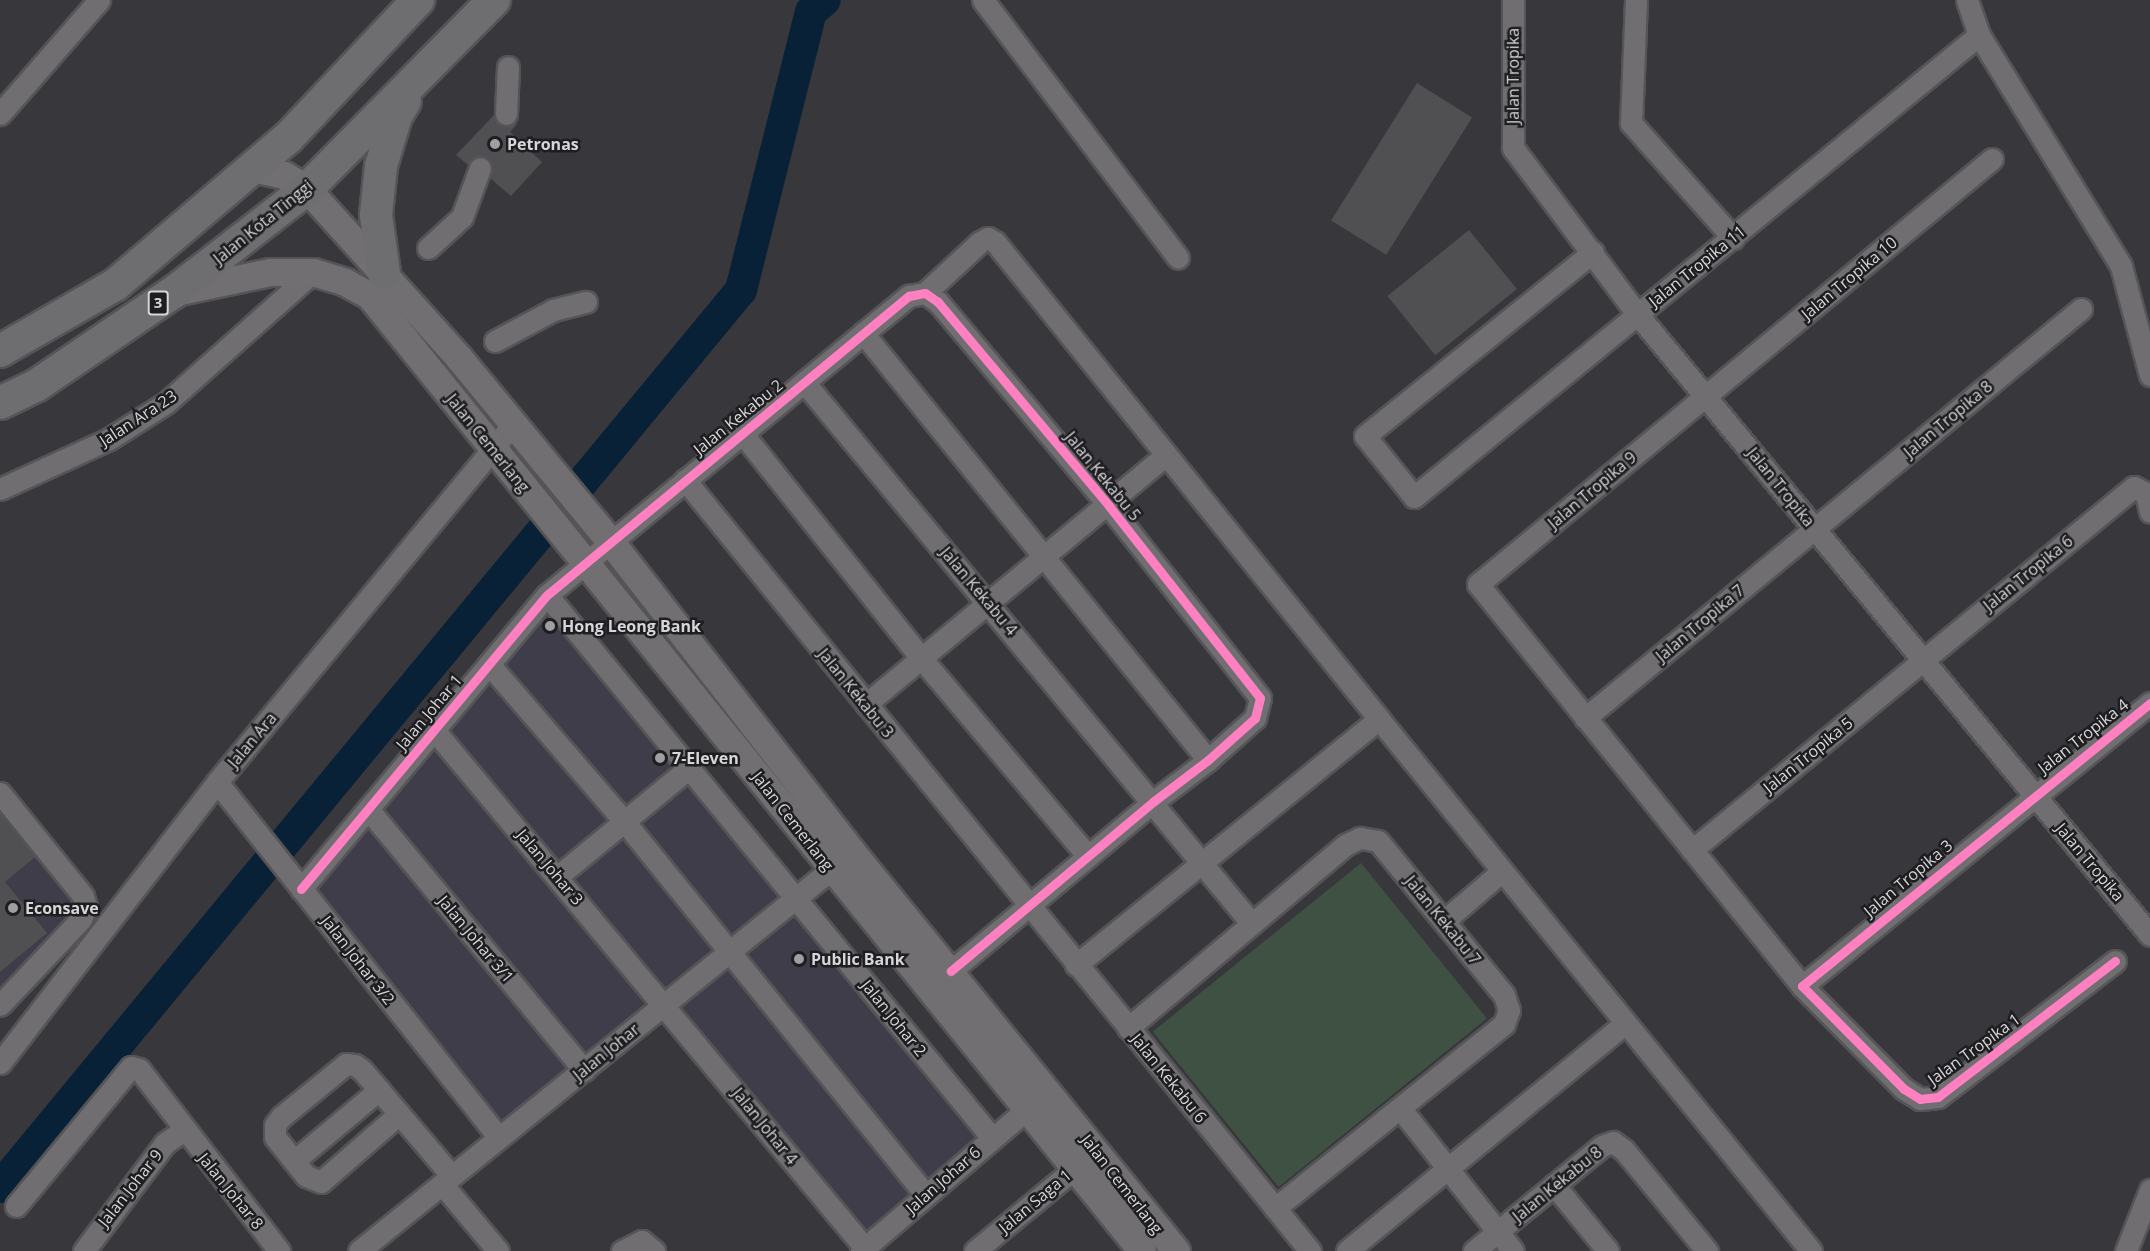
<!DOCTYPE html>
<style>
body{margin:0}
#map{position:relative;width:2150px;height:1251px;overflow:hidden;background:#38373c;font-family:"Open Sans",sans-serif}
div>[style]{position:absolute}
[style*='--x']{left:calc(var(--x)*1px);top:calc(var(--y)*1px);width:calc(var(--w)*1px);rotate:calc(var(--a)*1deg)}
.built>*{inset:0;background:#3e3d49}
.green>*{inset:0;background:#3f5142;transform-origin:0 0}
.river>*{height:32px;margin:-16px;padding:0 16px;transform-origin:16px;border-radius:16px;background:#092136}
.building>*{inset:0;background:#504f51;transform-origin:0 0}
.minor-tunnel>*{height:21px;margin-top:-10.5px;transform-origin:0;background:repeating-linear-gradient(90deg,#504f54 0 21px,transparent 0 31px)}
.roads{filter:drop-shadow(2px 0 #555558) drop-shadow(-2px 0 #555558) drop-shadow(0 2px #555558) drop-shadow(0 -2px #555558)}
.minor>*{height:21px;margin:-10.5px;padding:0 10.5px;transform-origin:10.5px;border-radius:10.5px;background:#706e70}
.major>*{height:27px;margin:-13.5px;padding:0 13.5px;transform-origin:13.5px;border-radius:13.5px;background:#716f72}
.highway>*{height:32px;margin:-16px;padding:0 16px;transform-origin:16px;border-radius:16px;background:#6e6d6f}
.cycleway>*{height:9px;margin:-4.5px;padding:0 4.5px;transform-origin:4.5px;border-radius:4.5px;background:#ff80c0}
.dots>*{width:16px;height:16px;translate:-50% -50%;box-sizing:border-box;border:3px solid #1e1e21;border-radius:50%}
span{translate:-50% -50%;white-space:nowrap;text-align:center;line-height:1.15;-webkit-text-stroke:5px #1e1e21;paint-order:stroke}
.shield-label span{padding:2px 4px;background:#1e1e21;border:2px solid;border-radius:4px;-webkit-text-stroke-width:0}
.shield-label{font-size:15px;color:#d7d7db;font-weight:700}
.street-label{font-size:16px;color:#d7d7db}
.poi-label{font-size:16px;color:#d7d7db;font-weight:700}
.left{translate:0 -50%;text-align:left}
</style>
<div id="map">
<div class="built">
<div style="clip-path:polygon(547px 605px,984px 1137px,865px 1239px,665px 995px,499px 1130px,309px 889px)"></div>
<div style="clip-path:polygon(0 800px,82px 905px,0 999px)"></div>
</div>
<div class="green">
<div style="left:1361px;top:863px;width:200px;height:268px;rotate:51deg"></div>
</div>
<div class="river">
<div style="--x:0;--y:1187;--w:1163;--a:-50.44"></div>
<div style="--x:741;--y:290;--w:287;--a:-75.9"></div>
<div style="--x:811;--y:12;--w:18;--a:-41"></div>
</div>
<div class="building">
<div style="left:1417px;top:83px;width:65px;height:162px;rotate:32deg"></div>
<div style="clip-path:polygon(494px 115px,500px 125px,517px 124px,510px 132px,542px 162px,511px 196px,490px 178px,489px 159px,477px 156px,468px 165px,456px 155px)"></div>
<div style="left:1469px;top:230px;width:76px;height:105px;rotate:51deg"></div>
<div style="clip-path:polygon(0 813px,35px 857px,5px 882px,47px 933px,0 972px)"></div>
</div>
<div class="minor-tunnel">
<div style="--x:480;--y:168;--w:60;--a:-64.3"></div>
</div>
<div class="roads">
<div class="minor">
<div style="--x:983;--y:0;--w:323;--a:52.9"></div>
<div style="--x:1513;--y:0;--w:148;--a:90"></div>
<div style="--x:1513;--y:148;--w:209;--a:53.2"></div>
<div style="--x:1638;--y:315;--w:804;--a:50.45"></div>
<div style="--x:1636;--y:0;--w:123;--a:92.3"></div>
<div style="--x:1631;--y:123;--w:154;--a:48.4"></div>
<div style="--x:1967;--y:0;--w:37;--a:71"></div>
<div style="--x:1979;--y:35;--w:271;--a:58.4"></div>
<div style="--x:2121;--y:266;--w:113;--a:75.1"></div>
<div style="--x:0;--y:114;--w:151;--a:-49"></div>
<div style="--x:506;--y:114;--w:47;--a:-87.6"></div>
<div style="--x:1992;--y:159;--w:667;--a:140.41"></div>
<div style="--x:1478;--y:584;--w:516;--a:51.13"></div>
<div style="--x:1802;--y:986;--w:145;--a:45.3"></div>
<div style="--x:1904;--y:1089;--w:19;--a:32"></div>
<div style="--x:1920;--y:1099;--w:18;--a:-6"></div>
<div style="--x:1938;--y:1097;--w:223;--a:-37.5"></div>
<div style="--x:428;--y:248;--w:46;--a:-42.4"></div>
<div style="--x:462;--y:217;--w:52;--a:-69.8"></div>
<div style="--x:1593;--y:252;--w:293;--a:141.1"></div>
<div style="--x:1365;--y:436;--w:78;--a:51.2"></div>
<div style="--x:1414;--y:497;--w:730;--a:-39.27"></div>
<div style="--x:925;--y:293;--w:75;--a:-42.8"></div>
<div style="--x:980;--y:242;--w:9;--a:-27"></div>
<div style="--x:988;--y:238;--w:8;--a:30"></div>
<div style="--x:995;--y:242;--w:612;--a:51.16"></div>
<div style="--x:863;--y:333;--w:549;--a:51.06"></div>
<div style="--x:495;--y:341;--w:66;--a:-28.1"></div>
<div style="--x:553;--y:310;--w:34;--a:-14"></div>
<div style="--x:804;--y:382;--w:703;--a:50.42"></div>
<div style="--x:742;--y:433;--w:288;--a:51.5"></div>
<div style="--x:921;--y:658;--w:259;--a:49.9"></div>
<div style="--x:685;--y:480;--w:993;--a:50.97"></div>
<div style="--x:0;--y:489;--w:120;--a:-24.6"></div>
<div style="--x:109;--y:439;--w:67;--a:-32.3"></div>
<div style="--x:166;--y:403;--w:197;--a:-41.7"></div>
<div style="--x:547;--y:595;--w:702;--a:50.66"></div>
<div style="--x:489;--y:664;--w:207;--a:49.3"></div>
<div style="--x:624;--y:821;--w:481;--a:51.1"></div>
<div style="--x:866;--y:704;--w:388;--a:-39.7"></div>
<div style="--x:1585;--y:718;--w:643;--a:-39.51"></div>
<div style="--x:434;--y:730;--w:674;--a:50.24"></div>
<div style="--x:217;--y:782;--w:454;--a:51.6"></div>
<div style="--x:0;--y:793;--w:132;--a:51.1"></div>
<div style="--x:83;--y:896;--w:11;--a:75"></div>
<div style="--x:86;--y:907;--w:13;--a:113"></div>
<div style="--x:81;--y:919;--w:118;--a:133.3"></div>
<div style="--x:368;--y:809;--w:339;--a:50.4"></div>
<div style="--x:1692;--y:850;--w:572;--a:-39.4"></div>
<div style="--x:2134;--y:487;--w:13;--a:27"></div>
<div style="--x:2146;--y:493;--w:19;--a:78"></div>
<div style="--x:558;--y:876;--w:170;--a:-39.5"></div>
<div style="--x:301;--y:889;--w:383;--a:-50.1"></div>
<div style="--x:547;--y:595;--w:470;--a:-39.6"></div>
<div style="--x:909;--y:296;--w:16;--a:-11"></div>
<div style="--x:925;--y:293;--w:16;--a:35"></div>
<div style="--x:938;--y:302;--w:266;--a:50"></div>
<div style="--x:1109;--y:506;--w:244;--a:51.8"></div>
<div style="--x:1260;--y:698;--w:21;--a:104"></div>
<div style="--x:1255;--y:718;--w:63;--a:138.2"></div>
<div style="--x:1208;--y:760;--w:68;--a:142.8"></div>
<div style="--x:1154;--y:801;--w:265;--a:140.1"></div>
<div style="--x:1444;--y:921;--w:75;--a:-40.7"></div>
<div style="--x:1076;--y:965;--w:390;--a:-39.1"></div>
<div style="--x:1379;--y:719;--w:685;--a:50.92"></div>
<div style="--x:1802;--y:986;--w:449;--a:-39.1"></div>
<div style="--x:1128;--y:1028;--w:284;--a:-40.1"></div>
<div style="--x:1345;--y:845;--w:17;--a:-25"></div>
<div style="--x:1360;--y:838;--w:18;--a:9"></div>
<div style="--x:1378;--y:841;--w:199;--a:50.7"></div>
<div style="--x:1504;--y:995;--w:16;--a:72"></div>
<div style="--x:1509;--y:1010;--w:15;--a:110"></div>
<div style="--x:1504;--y:1024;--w:294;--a:141.2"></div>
<div style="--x:0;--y:1063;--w:355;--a:-52.3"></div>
<div style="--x:217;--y:782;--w:465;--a:-50.4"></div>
<div style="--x:1400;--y:1108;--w:182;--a:51.7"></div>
<div style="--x:399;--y:1114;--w:103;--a:138.9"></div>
<div style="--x:321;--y:1182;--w:16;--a:-158"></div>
<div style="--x:306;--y:1176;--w:50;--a:-128.5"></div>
<div style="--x:275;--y:1137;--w:12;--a:-90"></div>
<div style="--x:275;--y:1125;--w:10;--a:-53"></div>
<div style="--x:281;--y:1117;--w:84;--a:-39.2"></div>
<div style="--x:346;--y:1064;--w:9;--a:6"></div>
<div style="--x:355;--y:1065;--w:9;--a:36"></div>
<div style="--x:362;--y:1070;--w:139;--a:49.7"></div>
<div style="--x:294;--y:1161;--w:111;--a:-39.9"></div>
<div style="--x:442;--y:1184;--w:87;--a:50.1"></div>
<div style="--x:1554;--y:1185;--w:85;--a:50.7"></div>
<div style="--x:16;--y:1206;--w:180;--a:-50.4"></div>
<div style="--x:131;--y:1067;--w:8;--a:14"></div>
<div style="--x:139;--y:1069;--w:230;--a:52.4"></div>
<div style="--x:84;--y:1251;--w:135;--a:-53.1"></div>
<div style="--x:165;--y:1143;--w:22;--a:-34"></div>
<div style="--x:359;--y:1251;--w:624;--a:-38.95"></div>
<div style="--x:622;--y:1251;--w:22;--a:-27"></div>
<div style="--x:642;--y:1241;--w:16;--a:40"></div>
<div style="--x:861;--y:1251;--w:217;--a:-40.5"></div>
<div style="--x:975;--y:1251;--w:143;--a:-39.6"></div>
<div style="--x:1347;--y:1251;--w:360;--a:-39.3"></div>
<div style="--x:1474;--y:1251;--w:166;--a:-39.4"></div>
<div style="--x:1602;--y:1146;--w:12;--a:-20"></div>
<div style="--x:1613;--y:1142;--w:14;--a:36"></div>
<div style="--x:1624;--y:1150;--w:131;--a:50.6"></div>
<div style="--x:2126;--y:1251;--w:66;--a:-68.5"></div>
</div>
<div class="major">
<div style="--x:253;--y:168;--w:32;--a:13"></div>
<div style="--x:284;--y:175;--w:27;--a:31"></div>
<div style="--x:307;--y:189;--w:227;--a:48"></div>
<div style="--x:459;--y:358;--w:237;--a:50.5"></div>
<div style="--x:610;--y:541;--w:394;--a:52.1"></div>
<div style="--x:852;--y:852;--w:514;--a:50.92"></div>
<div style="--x:175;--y:292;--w:97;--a:-11.9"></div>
<div style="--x:270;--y:272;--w:43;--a:0"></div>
<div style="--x:313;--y:272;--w:34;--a:17"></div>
<div style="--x:345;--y:282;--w:29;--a:29"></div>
<div style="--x:370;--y:296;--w:1228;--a:51.05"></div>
</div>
<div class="highway">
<div style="--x:384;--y:273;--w:59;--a:-97.9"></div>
<div style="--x:376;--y:215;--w:49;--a:-84.2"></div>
<div style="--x:381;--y:166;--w:52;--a:-73.3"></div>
<div style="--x:396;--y:116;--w:17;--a:-59"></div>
<div style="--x:0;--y:351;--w:133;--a:-29.9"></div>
<div style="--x:115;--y:285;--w:227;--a:-40.4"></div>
<div style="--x:288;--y:138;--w:190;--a:-46.7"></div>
<div style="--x:0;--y:403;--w:41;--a:-25.9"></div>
<div style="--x:37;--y:385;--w:166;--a:-34.2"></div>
<div style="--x:174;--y:292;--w:168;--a:-37.8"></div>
<div style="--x:307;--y:189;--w:266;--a:-45.3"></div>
</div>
</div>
<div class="cycleway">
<div style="--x:301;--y:889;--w:383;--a:-50.1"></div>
<div style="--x:547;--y:595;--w:470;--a:-39.6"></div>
<div style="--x:909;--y:296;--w:16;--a:-11"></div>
<div style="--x:925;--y:293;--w:16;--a:35"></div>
<div style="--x:938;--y:302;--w:266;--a:50"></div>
<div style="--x:1109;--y:506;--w:244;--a:51.8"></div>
<div style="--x:1260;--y:698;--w:21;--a:104"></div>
<div style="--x:1255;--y:718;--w:63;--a:138.2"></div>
<div style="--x:1208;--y:760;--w:68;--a:142.8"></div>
<div style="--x:1154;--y:801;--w:265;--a:140.1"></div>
<div style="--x:2115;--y:961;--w:223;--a:142.5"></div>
<div style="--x:1938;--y:1097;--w:18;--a:174"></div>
<div style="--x:1920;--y:1099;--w:19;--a:-148"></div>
<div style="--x:1904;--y:1089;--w:145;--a:-134.7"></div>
<div style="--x:1802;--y:986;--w:449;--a:-39.1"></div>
</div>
<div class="dots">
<div style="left:495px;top:144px;background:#9f9fa3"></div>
<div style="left:550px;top:626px;background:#9f9fa3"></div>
<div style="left:660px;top:758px;background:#9f9fa3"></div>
<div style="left:13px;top:908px;background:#9f9fa3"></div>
<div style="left:799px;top:959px;background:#9f9fa3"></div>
</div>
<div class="shield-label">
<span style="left:158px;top:303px">3</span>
</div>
<div class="street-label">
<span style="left:1513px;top:76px;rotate:-90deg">Jalan Tropika</span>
<span style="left:263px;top:222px;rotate:-39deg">Jalan Kota Tinggi</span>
<span style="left:1697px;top:266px;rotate:-39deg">Jalan Tropika 11</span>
<span style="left:1849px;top:278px;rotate:-40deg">Jalan Tropika 10</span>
<span style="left:738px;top:417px;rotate:-39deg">Jalan Kekabu 2</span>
<span style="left:138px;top:418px;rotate:-33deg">Jalan Ara 23</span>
<span style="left:1948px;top:419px;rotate:-40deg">Jalan Tropika 8</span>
<span style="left:488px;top:443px;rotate:51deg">Jalan Cemerlang</span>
<span style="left:1103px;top:476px;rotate:51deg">Jalan Kekabu 5</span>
<span style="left:1781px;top:487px;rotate:51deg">Jalan Tropika</span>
<span style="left:1592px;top:490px;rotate:-40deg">Jalan Tropika 9</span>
<span style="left:2028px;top:573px;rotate:-39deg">Jalan Tropika 6</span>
<span style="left:979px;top:591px;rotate:50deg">Jalan Kekabu 4</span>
<span style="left:1700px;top:623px;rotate:-40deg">Jalan Tropika 7</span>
<span style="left:856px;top:693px;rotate:51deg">Jalan Kekabu 3</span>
<span style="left:429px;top:712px;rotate:-50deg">Jalan Johar 1</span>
<span style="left:2083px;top:736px;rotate:-38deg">Jalan Tropika 4</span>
<span style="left:252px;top:740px;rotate:-50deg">Jalan Ara</span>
<span style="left:1808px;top:755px;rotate:-39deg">Jalan Tropika 5</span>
<span style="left:793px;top:821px;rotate:52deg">Jalan Cemerlang</span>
<span style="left:2090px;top:862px;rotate:50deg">Jalan Tropika</span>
<span style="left:550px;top:867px;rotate:50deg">Jalan Johar 3</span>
<span style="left:1908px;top:878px;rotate:-40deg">Jalan Tropika 3</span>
<span style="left:1443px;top:920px;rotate:51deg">Jalan Kekabu 7</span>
<span style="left:476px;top:939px;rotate:50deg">Jalan Johar 3/1</span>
<span style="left:358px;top:960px;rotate:52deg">Jalan Johar 3/2</span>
<span style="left:894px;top:1018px;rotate:51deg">Jalan Johar 2</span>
<span style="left:1974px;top:1049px;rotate:-36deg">Jalan Tropika 1</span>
<span style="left:606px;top:1052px;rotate:-39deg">Jalan Johar</span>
<span style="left:1169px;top:1078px;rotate:51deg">Jalan Kekabu 6</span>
<span style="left:765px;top:1126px;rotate:51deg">Jalan Johar 4</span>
<span style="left:943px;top:1180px;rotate:-41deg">Jalan Johar 6</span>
<span style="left:1122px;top:1184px;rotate:52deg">Jalan Cemerlang</span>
<span style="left:1557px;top:1184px;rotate:-39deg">Jalan Kekabu 8</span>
<span style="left:130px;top:1188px;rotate:-52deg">Jalan Johar 9</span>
<span style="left:231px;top:1191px;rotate:51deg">Jalan Johar 8</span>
<span style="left:1035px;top:1201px;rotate:-40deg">Jalan Saga 1</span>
</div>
<div class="poi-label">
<span class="left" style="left:507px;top:144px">Petronas</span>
<span class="left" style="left:562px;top:626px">Hong Leong Bank</span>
<span class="left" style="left:672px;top:758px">7-Eleven</span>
<span class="left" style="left:25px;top:908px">Econsave</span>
<span class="left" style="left:811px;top:959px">Public Bank</span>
</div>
</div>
